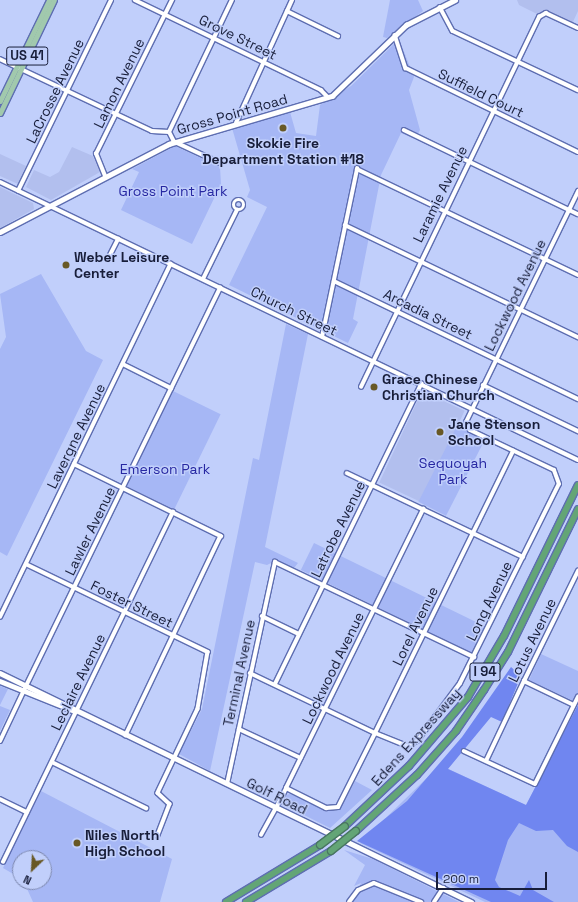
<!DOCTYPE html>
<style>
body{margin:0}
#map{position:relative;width:578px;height:902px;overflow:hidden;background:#c1cffb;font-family:"Space Grotesk",sans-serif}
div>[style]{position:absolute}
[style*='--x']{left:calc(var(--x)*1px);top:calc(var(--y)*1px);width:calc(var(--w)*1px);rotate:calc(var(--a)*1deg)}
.built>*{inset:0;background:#b2bfee;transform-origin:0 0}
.green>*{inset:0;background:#a6b7f5;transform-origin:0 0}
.forest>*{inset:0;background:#7086f0}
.roads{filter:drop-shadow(1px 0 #5e6eb1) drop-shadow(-1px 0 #5e6eb1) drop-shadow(0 1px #5e6eb1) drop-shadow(0 -1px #5e6eb1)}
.minor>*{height:3.5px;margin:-1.75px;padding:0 1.75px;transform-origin:1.75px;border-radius:1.75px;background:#fff}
.minor>.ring{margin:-1.75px;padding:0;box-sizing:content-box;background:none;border:3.5px solid #fff;border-radius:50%}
.tertiary>*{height:4px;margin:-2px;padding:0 2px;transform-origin:2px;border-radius:2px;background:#fff}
.secondary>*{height:4.5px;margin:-2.25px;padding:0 2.25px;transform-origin:2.25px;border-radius:2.25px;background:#fff}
.primary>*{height:5px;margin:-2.5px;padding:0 2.5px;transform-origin:2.5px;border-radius:2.5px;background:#a1c9ad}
.motorway>*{height:6px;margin:-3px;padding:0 3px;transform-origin:3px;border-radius:3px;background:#63a576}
.bridges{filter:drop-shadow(1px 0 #497661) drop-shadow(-1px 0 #497661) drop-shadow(0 1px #497661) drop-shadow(0 -1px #497661)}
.motorway-bridge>*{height:6px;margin:-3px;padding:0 3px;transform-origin:3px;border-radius:3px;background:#63a576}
.dots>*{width:11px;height:11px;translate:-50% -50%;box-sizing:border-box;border:2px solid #c1cffb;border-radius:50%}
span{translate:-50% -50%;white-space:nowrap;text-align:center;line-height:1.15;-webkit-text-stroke:3px #c1cffb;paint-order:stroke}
.shield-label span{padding:1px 3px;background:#c1cffb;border:1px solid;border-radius:3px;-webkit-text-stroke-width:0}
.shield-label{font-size:13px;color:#181e3a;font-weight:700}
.street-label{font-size:14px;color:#181e3a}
.poi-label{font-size:14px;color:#181e3a;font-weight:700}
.left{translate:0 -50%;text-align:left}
.park-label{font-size:14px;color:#2728a2}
.north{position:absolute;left:12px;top:850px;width:40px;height:40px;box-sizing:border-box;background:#c1cffb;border:1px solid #7d88ae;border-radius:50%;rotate:205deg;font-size:11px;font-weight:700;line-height:16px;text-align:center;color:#181e3a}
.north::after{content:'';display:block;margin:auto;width:14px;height:18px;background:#685825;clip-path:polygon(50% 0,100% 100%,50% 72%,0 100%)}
.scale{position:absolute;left:436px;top:872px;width:111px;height:18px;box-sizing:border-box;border:2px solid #181e3a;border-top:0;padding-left:5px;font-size:12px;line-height:14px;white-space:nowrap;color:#181e3a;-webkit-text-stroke:3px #c1cffb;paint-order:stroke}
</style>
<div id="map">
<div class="built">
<div style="clip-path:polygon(517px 0,578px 0,578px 11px,572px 24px,546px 12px,539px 15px,519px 5px)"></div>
<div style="clip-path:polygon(72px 147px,93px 156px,100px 172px,51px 200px,26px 187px,34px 170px,50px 177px,59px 172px)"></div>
<div style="clip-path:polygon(0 154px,26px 166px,18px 184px,0 176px)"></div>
<div style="clip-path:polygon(0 187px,33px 203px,34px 209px,0 228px)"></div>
<div style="left:422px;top:391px;width:47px;height:101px;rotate:25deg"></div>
</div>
<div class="green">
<div style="clip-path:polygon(390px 0,418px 0,423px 11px,387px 38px,383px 37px)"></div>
<div style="clip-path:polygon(399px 39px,414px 77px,409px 90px,420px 130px,415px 139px,401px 133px,381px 175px,353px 319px,358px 322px,348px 343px,229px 285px,267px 207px,247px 197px,250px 190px,232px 128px,290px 112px,296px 133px,316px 136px,320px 105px,351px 86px)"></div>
<div style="clip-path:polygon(175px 146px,220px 167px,221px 184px,192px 244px,121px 210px,139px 172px,132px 169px)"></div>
<div style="clip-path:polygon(41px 274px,86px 351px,103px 360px,7px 556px,0 552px,0 349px,6px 337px,0 294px)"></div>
<div style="clip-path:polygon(286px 324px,308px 334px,265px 547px,298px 563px,294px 568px,277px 560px,267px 565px,255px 562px,210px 771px,179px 754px,202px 709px,253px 458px,259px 460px)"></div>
<div style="left:173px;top:391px;width:53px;height:106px;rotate:26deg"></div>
<div style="left:457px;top:426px;width:31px;height:85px;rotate:27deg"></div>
<div style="left:314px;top:543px;width:190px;height:30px;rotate:26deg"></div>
<div style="clip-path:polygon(541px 654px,578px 671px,578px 703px,529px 680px)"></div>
<div style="clip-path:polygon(0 686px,8px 689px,0 705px)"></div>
<div style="clip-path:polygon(0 706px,10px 710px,0 731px)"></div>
<div style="clip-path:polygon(578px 706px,578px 902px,485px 902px,360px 843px,440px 765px,526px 805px)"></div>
<div style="clip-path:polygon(355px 781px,372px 790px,330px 828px,282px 804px,285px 795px,290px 794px,335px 811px,341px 807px)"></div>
<div style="clip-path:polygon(41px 791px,172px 859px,160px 902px,33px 902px,24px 882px,44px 882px,44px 858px,20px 858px,20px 878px,3px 868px)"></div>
<div style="clip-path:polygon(344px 850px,373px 859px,459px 902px,352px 902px,361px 883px,354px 886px,365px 865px)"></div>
</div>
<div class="forest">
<div style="clip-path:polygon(511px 667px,521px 676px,502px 722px,491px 717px,448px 769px,526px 805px,578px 705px,578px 852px,567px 846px,553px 830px,536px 831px,519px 823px,508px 840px,495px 880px,499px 887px,520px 896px,529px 880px,533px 890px,554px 902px,491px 902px,357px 841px,407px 801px,462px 737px)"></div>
</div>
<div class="roads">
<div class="minor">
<div style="--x:135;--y:0;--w:207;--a:25.8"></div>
<div style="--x:321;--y:90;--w:10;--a:45"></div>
<div style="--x:440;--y:7;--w:27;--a:62"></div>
<div style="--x:453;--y:31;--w:138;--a:25.3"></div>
<div style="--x:287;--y:11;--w:57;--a:26.1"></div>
<div style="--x:395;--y:35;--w:35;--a:72"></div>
<div style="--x:406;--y:68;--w:191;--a:26"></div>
<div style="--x:0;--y:59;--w:168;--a:25.3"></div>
<div style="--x:152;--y:131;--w:17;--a:3"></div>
<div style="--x:236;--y:123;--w:135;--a:-65.5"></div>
<div style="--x:404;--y:130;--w:193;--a:25.8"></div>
<div style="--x:219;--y:163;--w:50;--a:-155"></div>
<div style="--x:174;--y:142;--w:11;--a:-117"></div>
<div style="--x:169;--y:132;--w:146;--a:-64.5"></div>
<div style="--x:105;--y:176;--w:24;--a:-112"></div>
<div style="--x:96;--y:154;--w:172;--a:-63.7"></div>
<div style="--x:18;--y:191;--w:212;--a:-64"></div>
<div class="ring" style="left:233.5px;top:199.5px;width:7.5px;height:7.5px"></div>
<div style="--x:345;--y:225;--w:259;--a:25.7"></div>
<div style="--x:110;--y:255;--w:18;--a:-63"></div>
<div style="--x:203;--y:279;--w:77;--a:-63.8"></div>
<div style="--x:334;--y:281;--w:271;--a:25.8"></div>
<div style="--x:322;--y:337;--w:172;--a:-78.2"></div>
<div style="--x:357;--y:169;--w:245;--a:25.6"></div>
<div style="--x:123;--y:364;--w:54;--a:26.6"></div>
<div style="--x:483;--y:385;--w:106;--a:25.8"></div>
<div style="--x:361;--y:387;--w:411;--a:-64.3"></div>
<div style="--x:539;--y:17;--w:8;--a:-30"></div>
<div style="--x:546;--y:13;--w:35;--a:25"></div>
<div style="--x:74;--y:464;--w:164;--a:26.1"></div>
<div style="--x:221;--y:536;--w:221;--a:115.5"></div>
<div style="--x:347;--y:473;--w:195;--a:25.5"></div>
<div style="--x:26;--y:564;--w:202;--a:25.8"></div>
<div style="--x:208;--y:652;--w:58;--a:100"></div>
<div style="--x:198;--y:709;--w:93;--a:115.5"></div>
<div style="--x:158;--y:793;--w:16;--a:43"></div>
<div style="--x:170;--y:804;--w:34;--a:111"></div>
<div style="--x:262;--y:616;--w:41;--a:25.9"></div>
<div style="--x:0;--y:617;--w:392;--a:-64.2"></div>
<div style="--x:250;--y:673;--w:139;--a:25.6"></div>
<div style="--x:375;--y:733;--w:314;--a:-63.9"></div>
<div style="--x:275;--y:684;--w:334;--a:-64"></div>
<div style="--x:26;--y:686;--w:443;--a:-64"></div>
<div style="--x:239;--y:729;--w:68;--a:25.1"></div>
<div style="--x:464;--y:751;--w:78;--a:24.9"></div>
<div style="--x:535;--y:784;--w:97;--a:-63.7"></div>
<div style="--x:486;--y:761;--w:89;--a:-64.6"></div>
<div style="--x:524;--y:681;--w:55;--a:25.6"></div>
<div style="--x:52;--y:762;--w:105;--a:26.1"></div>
<div style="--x:227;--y:784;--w:227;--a:-77.8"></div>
<div style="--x:275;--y:562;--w:221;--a:25.5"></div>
<div style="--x:286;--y:788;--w:311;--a:-63.8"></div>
<div style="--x:0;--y:799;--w:30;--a:26"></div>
<div style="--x:261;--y:835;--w:31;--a:-61"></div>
<div style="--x:3;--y:862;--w:389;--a:-64.1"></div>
</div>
<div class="tertiary">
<div style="--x:0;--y:182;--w:641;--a:25.69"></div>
<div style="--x:524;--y:681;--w:123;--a:-63.9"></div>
<div style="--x:0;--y:741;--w:59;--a:-64.7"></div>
<div style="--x:276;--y:808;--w:22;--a:-63"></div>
<div style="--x:286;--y:788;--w:45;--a:26.6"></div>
<div style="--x:326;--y:808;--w:12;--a:-5"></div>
<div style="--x:338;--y:807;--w:83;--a:-63.4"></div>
<div style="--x:375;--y:733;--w:35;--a:22"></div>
<div style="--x:407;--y:746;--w:11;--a:-27"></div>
<div style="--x:417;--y:741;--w:72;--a:-53.4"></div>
<div style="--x:460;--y:683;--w:222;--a:-63.6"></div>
<div style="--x:559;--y:484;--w:15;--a:-110"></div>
<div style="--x:554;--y:470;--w:93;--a:-154.5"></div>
<div style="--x:470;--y:430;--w:9;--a:-117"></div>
<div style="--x:466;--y:422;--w:257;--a:-64.1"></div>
<div style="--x:349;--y:902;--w:15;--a:-53"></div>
<div style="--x:358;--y:890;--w:17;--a:-24"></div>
<div style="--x:374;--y:883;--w:51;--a:22"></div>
<div style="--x:434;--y:902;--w:17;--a:-57"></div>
</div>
<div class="secondary">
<div style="--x:0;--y:232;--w:191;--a:-27.5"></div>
<div style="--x:169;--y:144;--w:170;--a:-16.4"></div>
<div style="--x:332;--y:96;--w:103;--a:-43.8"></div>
<div style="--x:406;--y:25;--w:55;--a:-27"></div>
<div style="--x:0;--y:673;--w:524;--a:25.93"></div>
<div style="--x:0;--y:681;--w:78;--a:21.9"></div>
</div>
<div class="primary">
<div style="--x:0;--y:101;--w:112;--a:-64.1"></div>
<div style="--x:0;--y:113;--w:125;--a:-64.5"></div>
</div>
<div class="motorway">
<div style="--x:345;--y:826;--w:88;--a:-43.2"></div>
<div style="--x:409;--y:766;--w:91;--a:-49.5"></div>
<div style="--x:468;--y:697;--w:71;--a:-59.5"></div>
<div style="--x:504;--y:636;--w:168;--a:-63.9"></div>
<div style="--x:356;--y:831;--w:83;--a:-42.6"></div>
<div style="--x:417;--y:775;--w:59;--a:-48.4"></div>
<div style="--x:456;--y:731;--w:50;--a:-55.7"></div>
<div style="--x:484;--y:690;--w:45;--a:-57.7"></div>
<div style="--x:508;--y:652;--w:159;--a:-63.9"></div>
<div style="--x:226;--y:902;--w:110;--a:-31.2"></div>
<div style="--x:246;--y:902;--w:99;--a:-31"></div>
</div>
</div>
<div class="bridges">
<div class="motorway-bridge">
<div style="--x:320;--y:845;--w:31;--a:-37"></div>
<div style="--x:331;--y:851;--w:32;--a:-39"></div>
</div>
</div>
<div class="dots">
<div style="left:283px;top:128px;background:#685825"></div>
<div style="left:66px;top:265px;background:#685825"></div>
<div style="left:374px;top:387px;background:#685825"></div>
<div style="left:440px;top:432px;background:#685825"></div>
<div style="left:77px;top:843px;background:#685825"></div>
</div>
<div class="shield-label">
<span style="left:27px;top:56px">US 41</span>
<span style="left:485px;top:672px">I 94</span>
</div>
<div class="street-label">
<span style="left:238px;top:37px;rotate:26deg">Grove Street</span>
<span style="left:119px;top:83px;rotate:-64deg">Lamon Avenue</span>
<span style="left:55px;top:91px;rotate:-64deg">LaCrosse Avenue</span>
<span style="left:481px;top:93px;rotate:26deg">Suffield Court</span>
<span style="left:232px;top:114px;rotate:-16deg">Gross Point Road</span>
<span style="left:440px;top:194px;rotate:-64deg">Laramie Avenue</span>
<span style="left:515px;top:295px;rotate:-64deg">Lockwood Avenue</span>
<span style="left:294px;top:311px;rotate:26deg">Church Street</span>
<span style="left:428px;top:314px;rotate:26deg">Arcadia Street</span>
<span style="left:76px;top:436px;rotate:-64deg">Lavergne Avenue</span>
<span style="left:338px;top:529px;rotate:-64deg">Latrobe Avenue</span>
<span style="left:90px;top:531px;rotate:-64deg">Lawler Avenue</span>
<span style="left:489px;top:601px;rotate:-64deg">Long Avenue</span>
<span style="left:132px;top:604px;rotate:26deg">Foster Street</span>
<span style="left:415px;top:626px;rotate:-64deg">Lorel Avenue</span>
<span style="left:532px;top:640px;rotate:-64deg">Lotus Avenue</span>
<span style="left:333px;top:668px;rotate:-64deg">Lockwood Avenue</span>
<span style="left:239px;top:673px;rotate:-78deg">Terminal Avenue</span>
<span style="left:78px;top:682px;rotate:-64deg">Leclaire Avenue</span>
<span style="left:416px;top:737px;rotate:-48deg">Edens Expressway</span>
<span style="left:277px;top:796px;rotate:26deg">Golf Road</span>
</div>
<div class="poi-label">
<span style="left:283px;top:151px">Skokie Fire<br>Department Station #18</span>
<span class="left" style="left:74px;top:265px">Weber Leisure<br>Center</span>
<span class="left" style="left:382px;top:387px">Grace Chinese<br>Christian Church</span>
<span class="left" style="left:448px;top:432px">Jane Stenson<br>School</span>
<span class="left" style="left:85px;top:843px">Niles North<br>High School</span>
</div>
<div class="park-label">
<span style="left:173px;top:191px">Gross Point Park</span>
<span style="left:453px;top:471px">Sequoyah<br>Park</span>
<span style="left:165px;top:469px">Emerson Park</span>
</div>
<div class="north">N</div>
<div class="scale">200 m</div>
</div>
